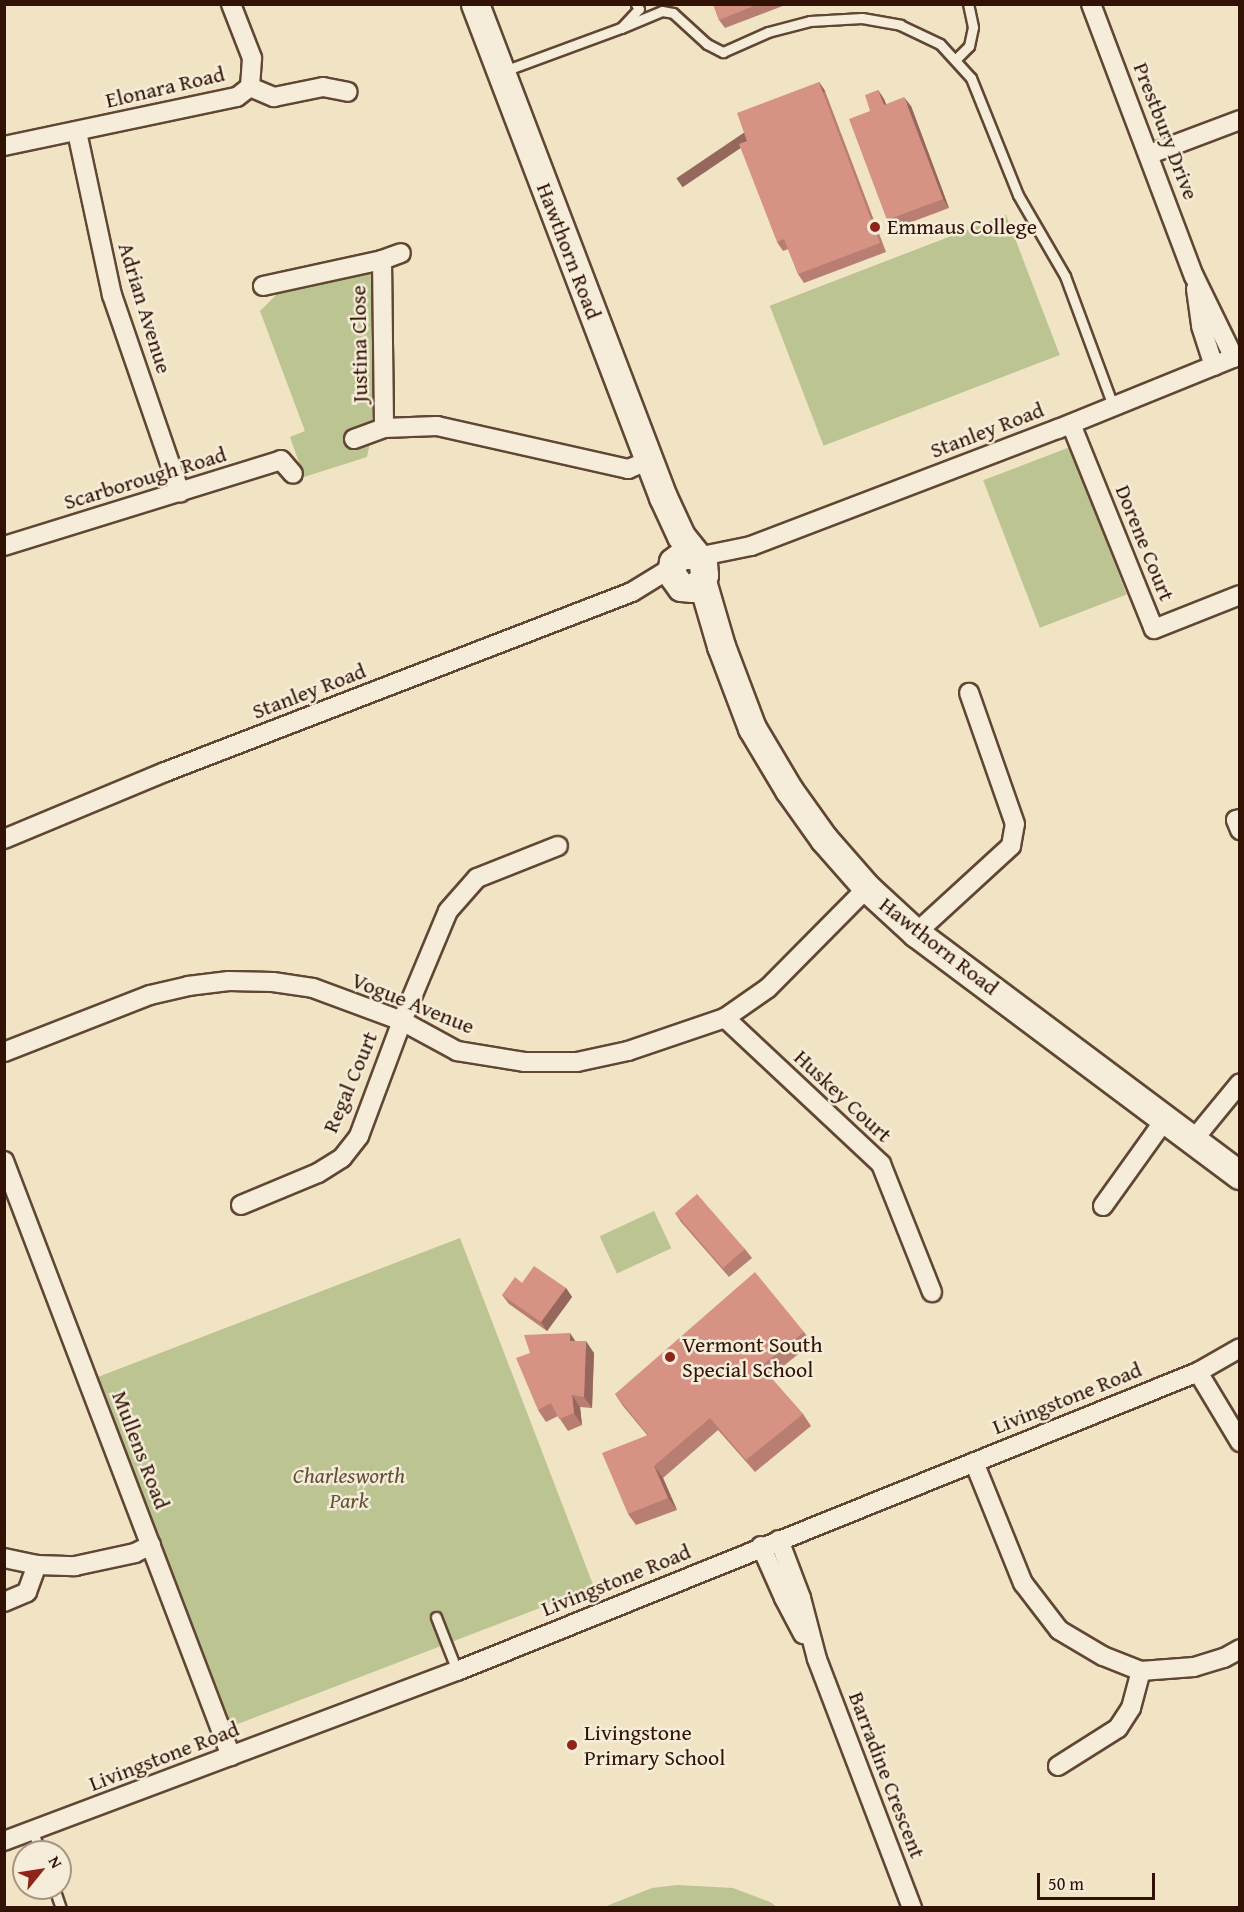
<!DOCTYPE html>
<style>
body{margin:0}
#map{position:relative;width:1244px;height:1912px;overflow:hidden;background:#f0e4c4;font-family:"Gentium Book Plus",serif}
div>[style]{position:absolute}
[style*='--x']{left:calc(var(--x)*1px);top:calc(var(--y)*1px);width:calc(var(--w)*1px);rotate:calc(var(--a)*1deg)}
.green>*{inset:0;background:#bcc492;transform-origin:0 0}
.roads{filter:drop-shadow(2px 0 #614634) drop-shadow(-2px 0 #614634) drop-shadow(0 2px #614634) drop-shadow(0 -2px #614634)}
.service>*{height:9px;margin:-4.5px;padding:0 4.5px;transform-origin:4.5px;border-radius:4.5px;background:#f5edd9}
.minor>*{height:18px;margin:-9px;padding:0 9px;transform-origin:9px;border-radius:9px;background:#f5edd9}
.secondary>*{height:27px;margin:-13.5px;padding:0 13.5px;transform-origin:13.5px;border-radius:13.5px;background:#f5edd9}
.wall>*{inset:0;background:#b87e72}
.shaded-wall>*{inset:0;background:#96675c;transform-origin:0 0}
.building>*{inset:0;background:#d69384;transform-origin:0 0}
.dots>*{width:16px;height:16px;translate:-50% -50%;box-sizing:border-box;border:3px solid #f5edd9;border-radius:50%}
span{translate:-50% -50%;white-space:nowrap;text-align:center;line-height:1.15;-webkit-text-stroke:5px #f5edd9;paint-order:stroke}
.street-label{font-size:22px;color:#311204}
.poi-label{font-size:22px;color:#311204}
.left{translate:0 -50%;text-align:left}
.park-label{font-size:22px;color:#625036;font-style:italic}
.frame{position:absolute;inset:0;border:6px solid #311204;pointer-events:none}
.north{position:absolute;left:12px;top:1840px;width:60px;height:60px;box-sizing:border-box;background:#f5edd9;border:2px solid #a79584;border-radius:50%;rotate:60deg;font-size:16px;font-weight:700;line-height:24px;text-align:center;color:#311204}
.north::after{content:'';display:block;margin:auto;width:21px;height:27px;background:#8f2418;clip-path:polygon(50% 0,100% 100%,50% 72%,0 100%)}
.scale{position:absolute;left:1037px;top:1873px;width:118px;height:27px;box-sizing:border-box;border:3px solid #311204;border-top:0;padding-left:8px;font-size:18px;line-height:21px;white-space:nowrap;color:#311204;-webkit-text-stroke:4px #f5edd9;paint-order:stroke}
</style>
<div id="map">
<div class="green">
<div style="left:1006px;top:215px;width:150px;height:253px;rotate:69deg"></div>
<div style="clip-path:polygon(378px 268px,376px 412px,367px 457px,304px 477px,290px 437px,305px 431px,260px 311px,282px 289px)"></div>
<div style="left:1070px;top:447px;width:158px;height:93px;rotate:69deg"></div>
<div style="left:654px;top:1211px;width:41px;height:60px;rotate:65deg"></div>
<div style="left:460px;top:1238px;width:374px;height:388px;rotate:69deg"></div>
<div style="clip-path:polygon(677px 1885px,733px 1888px,770px 1902px,777px 1907px,604px 1907px,652px 1888px)"></div>
</div>
<div class="roads">
<div class="service">
<div style="--x:621;--y:28;--w:44;--a:-22.5"></div>
<div style="--x:662;--y:11;--w:11;--a:10"></div>
<div style="--x:673;--y:13;--w:46;--a:42.4"></div>
<div style="--x:707;--y:44;--w:18;--a:27"></div>
<div style="--x:723;--y:52;--w:49;--a:-24"></div>
<div style="--x:768;--y:32;--w:43;--a:-14.7"></div>
<div style="--x:810;--y:21;--w:52;--a:-3.3"></div>
<div style="--x:862;--y:18;--w:39;--a:10"></div>
<div style="--x:900;--y:25;--w:44;--a:25.4"></div>
<div style="--x:940;--y:44;--w:46;--a:47.6"></div>
<div style="--x:971;--y:78;--w:126;--a:68.1"></div>
<div style="--x:1018;--y:195;--w:94;--a:59.9"></div>
<div style="--x:1065;--y:276;--w:139;--a:69.7"></div>
<div style="--x:955;--y:60;--w:20;--a:-45"></div>
<div style="--x:969;--y:46;--w:19;--a:-78"></div>
<div style="--x:973;--y:27;--w:24;--a:-102"></div>
<div style="--x:504;--y:71;--w:125;--a:-20.2"></div>
<div style="--x:621;--y:28;--w:26;--a:-47"></div>
<div style="--x:639;--y:9;--w:6;--a:-121"></div>
<div style="--x:436;--y:1617;--w:58;--a:68.7"></div>
<div style="--x:33;--y:1831;--w:22;--a:72"></div>
<div style="--x:54;--y:1888;--w:21;--a:71"></div>
</div>
<div class="minor">
<div style="--x:1091;--y:4;--w:291;--a:69.3"></div>
<div style="--x:1194;--y:276;--w:91;--a:64"></div>
<div style="--x:250;--y:87;--w:26;--a:23"></div>
<div style="--x:274;--y:97;--w:50;--a:-11.5"></div>
<div style="--x:323;--y:87;--w:25;--a:11"></div>
<div style="--x:77;--y:132;--w:167;--a:77.9"></div>
<div style="--x:112;--y:295;--w:209;--a:71"></div>
<div style="--x:4;--y:146;--w:238;--a:-11.9"></div>
<div style="--x:237;--y:97;--w:16;--a:-38"></div>
<div style="--x:250;--y:87;--w:29;--a:-86"></div>
<div style="--x:252;--y:58;--w:58;--a:-111.3"></div>
<div style="--x:1150;--y:154;--w:96;--a:-20.7"></div>
<div style="--x:382;--y:260;--w:20;--a:-20"></div>
<div style="--x:263;--y:286;--w:122;--a:-12.3"></div>
<div style="--x:382;--y:260;--w:168;--a:89.3"></div>
<div style="--x:1196;--y:289;--w:37;--a:82"></div>
<div style="--x:1201;--y:326;--w:42;--a:72"></div>
<div style="--x:1071;--y:424;--w:221;--a:68"></div>
<div style="--x:1154;--y:629;--w:92;--a:-21.6"></div>
<div style="--x:354;--y:439;--w:32;--a:-20"></div>
<div style="--x:384;--y:428;--w:53;--a:-2.2"></div>
<div style="--x:437;--y:426;--w:196;--a:12.7"></div>
<div style="--x:628;--y:469;--w:22;--a:-22"></div>
<div style="--x:4;--y:546;--w:290;--a:-17.2"></div>
<div style="--x:281;--y:460;--w:18;--a:49"></div>
<div style="--x:697;--y:557;--w:55;--a:-11.5"></div>
<div style="--x:751;--y:546;--w:329;--a:-20.9"></div>
<div style="--x:1058;--y:429;--w:196;--a:-22.1"></div>
<div style="--x:1240;--y:819;--w:4;--a:166"></div>
<div style="--x:1236;--y:820;--w:11;--a:68"></div>
<div style="--x:4;--y:839;--w:174;--a:-22.6"></div>
<div style="--x:165;--y:772;--w:500;--a:-21.08"></div>
<div style="--x:632;--y:592;--w:46;--a:-31.6"></div>
<div style="--x:916;--y:933;--w:129;--a:-42.5"></div>
<div style="--x:1011;--y:846;--w:22;--a:-80"></div>
<div style="--x:1015;--y:824;--w:139;--a:-109.3"></div>
<div style="--x:725;--y:1018;--w:214;--a:43.1"></div>
<div style="--x:881;--y:1164;--w:138;--a:68.3"></div>
<div style="--x:4;--y:1052;--w:157;--a:-21.3"></div>
<div style="--x:150;--y:995;--w:39;--a:-13"></div>
<div style="--x:188;--y:986;--w:41;--a:-7"></div>
<div style="--x:229;--y:981;--w:44;--a:1.3"></div>
<div style="--x:273;--y:982;--w:40;--a:8.5"></div>
<div style="--x:313;--y:988;--w:95;--a:20.3"></div>
<div style="--x:402;--y:1021;--w:63;--a:28.6"></div>
<div style="--x:457;--y:1051;--w:68;--a:9.3"></div>
<div style="--x:524;--y:1062;--w:53;--a:0"></div>
<div style="--x:577;--y:1062;--w:52;--a:-12.2"></div>
<div style="--x:628;--y:1051;--w:102;--a:-18.8"></div>
<div style="--x:725;--y:1018;--w:52;--a:-34.9"></div>
<div style="--x:768;--y:988;--w:141;--a:-45.3"></div>
<div style="--x:1194;--y:1139;--w:72;--a:-50.6"></div>
<div style="--x:4;--y:1161;--w:637;--a:69.12"></div>
<div style="--x:241;--y:1205;--w:83;--a:-22.6"></div>
<div style="--x:318;--y:1173;--w:28;--a:-32"></div>
<div style="--x:342;--y:1158;--w:28;--a:-52"></div>
<div style="--x:359;--y:1136;--w:123;--a:-69.5"></div>
<div style="--x:402;--y:1021;--w:119;--a:-67.3"></div>
<div style="--x:448;--y:911;--w:44;--a:-48.7"></div>
<div style="--x:477;--y:878;--w:87;--a:-21.6"></div>
<div style="--x:1103;--y:1206;--w:108;--a:-54.4"></div>
<div style="--x:1198;--y:1372;--w:82;--a:59"></div>
<div style="--x:974;--y:1462;--w:131;--a:68"></div>
<div style="--x:1023;--y:1583;--w:59;--a:52.5"></div>
<div style="--x:1059;--y:1630;--w:51;--a:30.6"></div>
<div style="--x:1103;--y:1656;--w:41;--a:21.5"></div>
<div style="--x:1141;--y:1671;--w:53;--a:-4.3"></div>
<div style="--x:1194;--y:1667;--w:31;--a:-17"></div>
<div style="--x:1224;--y:1658;--w:18;--a:-29"></div>
<div style="--x:779;--y:1540;--w:62;--a:69.2"></div>
<div style="--x:801;--y:1598;--w:63;--a:75.3"></div>
<div style="--x:817;--y:1659;--w:267;--a:69.1"></div>
<div style="--x:761;--y:1546;--w:57;--a:66.1"></div>
<div style="--x:784;--y:1598;--w:41;--a:62.2"></div>
<div style="--x:4;--y:1558;--w:34;--a:12"></div>
<div style="--x:37;--y:1565;--w:38;--a:2"></div>
<div style="--x:75;--y:1566;--w:61;--a:-12.2"></div>
<div style="--x:135;--y:1553;--w:18;--a:-27"></div>
<div style="--x:4;--y:1602;--w:25;--a:-23"></div>
<div style="--x:27;--y:1592;--w:29;--a:-70"></div>
<div style="--x:1058;--y:1766;--w:71;--a:-32.3"></div>
<div style="--x:1118;--y:1728;--w:24;--a:-57"></div>
<div style="--x:1131;--y:1708;--w:38;--a:-75"></div>
<div style="--x:4;--y:1841;--w:484;--a:-20.6"></div>
<div style="--x:457;--y:1671;--w:799;--a:-21.97"></div>
<div style="--x:1198;--y:1372;--w:48;--a:-29.7"></div>
</div>
<div class="secondary">
<div style="--x:475;--y:4;--w:528;--a:69.13"></div>
<div style="--x:663;--y:497;--w:43;--a:65.2"></div>
<div style="--x:681;--y:536;--w:35;--a:51"></div>
<div style="--x:703;--y:563;--w:12;--a:85"></div>
<div style="--x:704;--y:575;--w:6;--a:108"></div>
<div style="--x:702;--y:581;--w:12;--a:145"></div>
<div style="--x:692;--y:588;--w:11;--a:-175"></div>
<div style="--x:681;--y:587;--w:17;--a:-126"></div>
<div style="--x:671;--y:573;--w:11;--a:-80"></div>
<div style="--x:673;--y:562;--w:11;--a:-38"></div>
<div style="--x:682;--y:555;--w:12;--a:0"></div>
<div style="--x:702;--y:581;--w:68;--a:73.7"></div>
<div style="--x:721;--y:646;--w:88;--a:69.3"></div>
<div style="--x:752;--y:728;--w:72;--a:59.2"></div>
<div style="--x:789;--y:790;--w:60;--a:54.5"></div>
<div style="--x:824;--y:839;--w:65;--a:48.7"></div>
<div style="--x:867;--y:888;--w:67;--a:42.6"></div>
<div style="--x:916;--y:933;--w:404;--a:36.8"></div>
</div>
</div>
<div class="wall">
<div style="clip-path:polygon(713px 4px,788px 4px,725px 28px,719px 20px)"></div>
<div style="clip-path:polygon(819px 82px,825px 91px,886px 252px,804px 283px,798px 274px,788px 249px,783px 251px,777px 242px)"></div>
<div style="clip-path:polygon(878px 90px,884px 99px,886px 104px,911px 106px,949px 208px,893px 229px,887px 220px,870px 111px)"></div>
<div style="clip-path:polygon(675px 1213px,745px 1249px,752px 1258px,729px 1277px,681px 1222px)"></div>
<div style="clip-path:polygon(522px 1283px,566px 1288px,572px 1297px,547px 1331px,509px 1304px,502px 1295px)"></div>
<div style="clip-path:polygon(804px 1332px,812px 1343px,770px 1377px,803px 1414px,811px 1426px,755px 1472px,718px 1430px,663px 1478px,677px 1510px,636px 1525px,628px 1514px,647px 1435px,623px 1406px,615px 1394px)"></div>
<div style="clip-path:polygon(575px 1341px,594px 1353px,592px 1408px,580px 1407px,582px 1425px,568px 1431px,558px 1416px,546px 1422px,538px 1410px)"></div>
</div>
<div class="shaded-wall">
<div style="left:819px;top:82px;width:11px;height:172px;rotate:56deg"></div>
<div style="clip-path:polygon(878px 90px,884px 99px,890px 114px,884px 105px)"></div>
<div style="clip-path:polygon(904px 97px,911px 106px,949px 208px,943px 199px)"></div>
<div style="clip-path:polygon(566px 1288px,572px 1297px,547px 1331px,541px 1322px)"></div>
<div style="clip-path:polygon(570px 1333px,578px 1345px,570px 1341px)"></div>
<div style="clip-path:polygon(586px 1341px,594px 1353px,592px 1408px,584px 1397px)"></div>
<div style="clip-path:polygon(572px 1395px,580px 1407px,582px 1425px,574px 1413px)"></div>
<div style="clip-path:polygon(654px 1466px,663px 1478px,677px 1510px,668px 1498px)"></div>
</div>
<div class="building">
<div style="clip-path:polygon(713px 4px,759px 4px,719px 20px)"></div>
<div style="clip-path:polygon(819px 82px,880px 243px,798px 274px,784px 239px,777px 242px,739px 144px,747px 141px,737px 113px)"></div>
<div style="clip-path:polygon(878px 90px,884px 105px,904px 97px,943px 199px,887px 220px,849px 119px,870px 111px,865px 95px)"></div>
<div style="left:697px;top:1194px;width:73px;height:29px;rotate:49deg"></div>
<div style="clip-path:polygon(534px 1266px,566px 1288px,541px 1322px,502px 1295px,515px 1277px,522px 1283px)"></div>
<div style="clip-path:polygon(755px 1272px,804px 1332px,761px 1366px,803px 1414px,746px 1460px,710px 1418px,654px 1466px,668px 1498px,628px 1514px,602px 1453px,648px 1435px,615px 1394px)"></div>
<div style="clip-path:polygon(570px 1333px,570px 1341px,586px 1341px,584px 1397px,572px 1395px,574px 1413px,559px 1419px,551px 1403px,538px 1410px,516px 1358px,530px 1353px,524px 1335px)"></div>
</div>
<div class="dots">
<div style="left:875px;top:227px;background:#8f2418"></div>
<div style="left:670px;top:1357px;background:#8f2418"></div>
<div style="left:572px;top:1745px;background:#8f2418"></div>
</div>
<div class="street-label">
<span style="left:165px;top:87px;rotate:-13deg">Elonara Road</span>
<span style="left:1166px;top:131px;rotate:69deg">Prestbury Drive</span>
<span style="left:569px;top:251px;rotate:69deg">Hawthorn Road</span>
<span style="left:145px;top:308px;rotate:73deg">Adrian Avenue</span>
<span style="left:359px;top:344px;rotate:-91deg">Justina Close</span>
<span style="left:987px;top:430px;rotate:-21deg">Stanley Road</span>
<span style="left:145px;top:478px;rotate:-17deg">Scarborough Road</span>
<span style="left:1145px;top:543px;rotate:68deg">Dorene Court</span>
<span style="left:309px;top:691px;rotate:-21deg">Stanley Road</span>
<span style="left:939px;top:946px;rotate:38deg">Hawthorn Road</span>
<span style="left:413px;top:1003px;rotate:22deg">Vogue Avenue</span>
<span style="left:350px;top:1082px;rotate:-67deg">Regal Court</span>
<span style="left:843px;top:1096px;rotate:43deg">Huskey Court</span>
<span style="left:1067px;top:1398px;rotate:-22deg">Livingstone Road</span>
<span style="left:141px;top:1450px;rotate:69deg">Mullens Road</span>
<span style="left:616px;top:1580px;rotate:-22deg">Livingstone Road</span>
<span style="left:164px;top:1756px;rotate:-21deg">Livingstone Road</span>
<span style="left:887px;top:1775px;rotate:69deg">Barradine Crescent</span>
</div>
<div class="poi-label">
<span class="left" style="left:887px;top:227px">Emmaus College</span>
<span class="left" style="left:682px;top:1357px">Vermont South<br>Special School</span>
<span class="left" style="left:584px;top:1745px">Livingstone<br>Primary School</span>
</div>
<div class="park-label">
<span style="left:349px;top:1488px">Charlesworth<br>Park</span>
</div>
<div class="frame"></div>
<div class="north">N</div>
<div class="scale">50 m</div>
</div>
